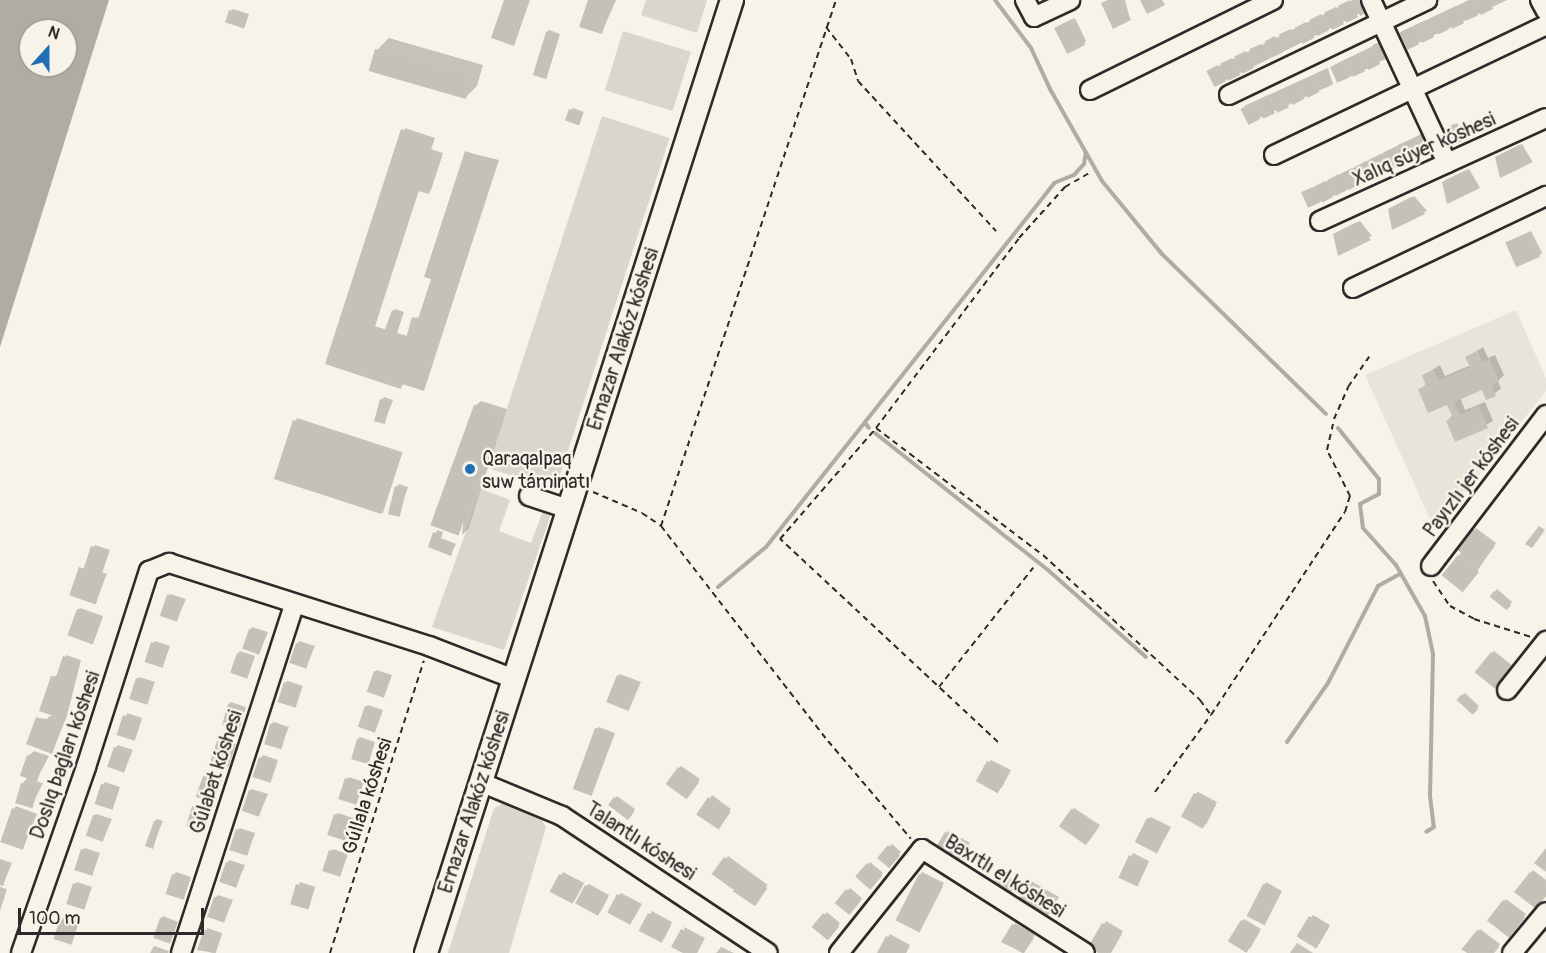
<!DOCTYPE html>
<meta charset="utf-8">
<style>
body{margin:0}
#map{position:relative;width:1546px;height:953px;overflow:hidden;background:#f7f3e8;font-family:Pangolin,sans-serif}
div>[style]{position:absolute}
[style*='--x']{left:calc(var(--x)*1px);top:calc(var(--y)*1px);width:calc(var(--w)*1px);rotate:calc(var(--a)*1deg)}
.built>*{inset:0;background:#e8e4da}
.green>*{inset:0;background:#dad6cc;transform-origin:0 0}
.water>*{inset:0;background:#afaca4}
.shadow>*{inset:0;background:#0003;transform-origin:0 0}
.stream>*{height:4px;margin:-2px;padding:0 2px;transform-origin:2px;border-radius:2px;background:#afaca4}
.building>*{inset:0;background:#c4c1b9;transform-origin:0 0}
.path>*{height:2px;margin-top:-1px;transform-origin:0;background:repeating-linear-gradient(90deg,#2b2b2b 0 6px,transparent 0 10.5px)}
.roads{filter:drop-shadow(2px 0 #2b2b2b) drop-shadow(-2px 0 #2b2b2b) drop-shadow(0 2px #2b2b2b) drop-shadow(0 -2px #2b2b2b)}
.minor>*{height:18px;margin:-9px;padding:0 9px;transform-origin:9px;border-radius:9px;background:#f7f3e8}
.major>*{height:22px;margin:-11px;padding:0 11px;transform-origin:11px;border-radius:11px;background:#f7f3e8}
.dots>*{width:16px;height:16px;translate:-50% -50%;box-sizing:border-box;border:3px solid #f7f3e8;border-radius:50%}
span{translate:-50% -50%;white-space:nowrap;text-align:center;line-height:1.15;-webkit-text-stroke:5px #f7f3e8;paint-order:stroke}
.street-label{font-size:20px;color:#2b2b2b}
.poi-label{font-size:20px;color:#2b2b2b}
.left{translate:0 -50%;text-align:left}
.north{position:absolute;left:18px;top:18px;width:60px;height:60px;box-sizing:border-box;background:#f7f3e8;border:2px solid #a5a39c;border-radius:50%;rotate:21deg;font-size:16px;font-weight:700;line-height:24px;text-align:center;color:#2b2b2b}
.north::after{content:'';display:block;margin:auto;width:21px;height:27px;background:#1f6fb2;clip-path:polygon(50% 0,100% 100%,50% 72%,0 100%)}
.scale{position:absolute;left:18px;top:908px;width:186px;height:27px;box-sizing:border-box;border:3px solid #2b2b2b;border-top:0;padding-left:8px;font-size:18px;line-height:21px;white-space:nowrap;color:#2b2b2b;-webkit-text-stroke:4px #f7f3e8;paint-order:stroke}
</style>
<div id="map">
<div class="built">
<div style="clip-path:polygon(1516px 310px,1546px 378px,1546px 391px,1435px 530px,1365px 375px)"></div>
</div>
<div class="green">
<div style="clip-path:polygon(646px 0,707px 0,697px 33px,641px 15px)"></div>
<div style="left:623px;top:31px;width:71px;height:62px;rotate:17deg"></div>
<div style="left:602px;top:116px;width:71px;height:370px;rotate:18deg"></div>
<div style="clip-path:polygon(481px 489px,510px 500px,499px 531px,531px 543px,543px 511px,551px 514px,504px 650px,432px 627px)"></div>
<div style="clip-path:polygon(506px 802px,539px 816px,546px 827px,509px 953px,448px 953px,494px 808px)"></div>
</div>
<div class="water">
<div style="clip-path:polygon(evenodd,0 0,109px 0,0 347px,0 0,30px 30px,66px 30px,66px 66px,30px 66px,30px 30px)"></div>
</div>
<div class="shadow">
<div style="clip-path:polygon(505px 0,530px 0,514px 45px)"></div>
<div style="clip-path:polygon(590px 0,616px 0,602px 32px,581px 26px)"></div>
<div style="clip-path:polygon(1125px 0,1130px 19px,1103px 4px,1108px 0)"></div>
<div style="clip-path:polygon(1353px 0,1360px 12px,1357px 15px,1226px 80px,1209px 71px)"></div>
<div style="clip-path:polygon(1469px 0,1507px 0,1418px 43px,1403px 31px)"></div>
<div style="clip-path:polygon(233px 9px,249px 14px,244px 27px,231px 11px)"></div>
<div style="clip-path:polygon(1075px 18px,1086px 41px,1084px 43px,1059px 26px)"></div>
<div style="clip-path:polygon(549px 30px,560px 34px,545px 77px,547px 32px)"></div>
<div style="clip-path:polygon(389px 38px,483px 65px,477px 86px,465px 98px,377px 50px)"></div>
<div style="clip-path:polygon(1387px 39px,1379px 63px,1339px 82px,1334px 65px)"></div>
<div style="clip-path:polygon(1328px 68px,1333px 84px,1288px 105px,1259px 118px,1244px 106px)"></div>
<div style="clip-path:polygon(573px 108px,584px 112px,578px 123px,571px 110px)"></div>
<div style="clip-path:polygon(1457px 123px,1464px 137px,1461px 140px,1447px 128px)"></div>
<div style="clip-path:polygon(405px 128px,435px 138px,431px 149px,443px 153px,431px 190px,419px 190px,375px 326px,387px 330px,395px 309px,404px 312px,397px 333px,408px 336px,414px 318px,420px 317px,433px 278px,466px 152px,499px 160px,424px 389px,404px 383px,401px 387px,327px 363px)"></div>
<div style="clip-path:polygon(1427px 131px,1417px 156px,1320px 202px,1303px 193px)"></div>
<div style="clip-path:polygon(1522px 144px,1532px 161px,1497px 157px,1499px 155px)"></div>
<div style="clip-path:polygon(1469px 169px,1479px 186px,1443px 182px,1446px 180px)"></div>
<div style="clip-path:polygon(1414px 196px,1427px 211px,1393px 228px,1389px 209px)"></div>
<div style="clip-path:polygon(1360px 221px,1372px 236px,1339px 253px,1337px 232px)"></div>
<div style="left:1531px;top:231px;width:25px;height:27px;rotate:63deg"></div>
<div style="clip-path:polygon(1483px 347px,1488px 358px,1495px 355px,1504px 375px,1498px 381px,1501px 389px,1487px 398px,1482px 388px,1460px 397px,1465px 410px,1485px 402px,1493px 421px,1456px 440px,1447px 421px,1453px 415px,1448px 403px,1420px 390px,1426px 384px,1423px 376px,1440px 365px,1445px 376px,1471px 365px,1467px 357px)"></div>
<div style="clip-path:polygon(384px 397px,393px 400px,384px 423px,381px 400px)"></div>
<div style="clip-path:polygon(481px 401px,507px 409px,468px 529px,462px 535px,475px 406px)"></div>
<div style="left:297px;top:418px;width:111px;height:64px;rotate:18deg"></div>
<div style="clip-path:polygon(399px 484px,408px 487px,397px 516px,397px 487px)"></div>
<div style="clip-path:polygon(1476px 528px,1496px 543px,1466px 588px,1459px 556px)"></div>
<div style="clip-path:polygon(437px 530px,443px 532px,441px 538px,456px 544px,451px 554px,430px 546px)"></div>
<div style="clip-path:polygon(95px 545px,110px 550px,101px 572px,107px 574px,95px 602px,71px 594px)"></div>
<div style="left:1497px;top:589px;width:20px;height:9px;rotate:41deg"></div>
<div style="clip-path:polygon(170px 594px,186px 599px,177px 620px,168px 596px)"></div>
<div style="clip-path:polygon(80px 608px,103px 616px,92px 642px,78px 610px)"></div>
<div style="clip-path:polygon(252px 627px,268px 632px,259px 653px,250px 630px)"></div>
<div style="clip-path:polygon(155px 641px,170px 646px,162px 667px,153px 643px)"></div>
<div style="clip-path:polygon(299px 641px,315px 646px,306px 667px,297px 644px)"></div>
<div style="clip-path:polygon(240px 651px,255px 656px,247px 677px,238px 654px)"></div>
<div style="clip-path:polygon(1494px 651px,1513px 666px,1498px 685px,1492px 653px)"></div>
<div style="clip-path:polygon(66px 655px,81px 660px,67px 716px,52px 752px,37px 718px,49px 719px,53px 714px,52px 677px,58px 675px)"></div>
<div style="clip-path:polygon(377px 670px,392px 675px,384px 696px,375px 672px)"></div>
<div style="clip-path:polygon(620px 674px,641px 682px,629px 709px,618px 676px)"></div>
<div style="clip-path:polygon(140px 677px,155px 682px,146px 703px,137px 679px)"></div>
<div style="clip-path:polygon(288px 681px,303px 686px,294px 706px,285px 683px)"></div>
<div style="left:1465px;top:693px;width:19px;height:9px;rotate:43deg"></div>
<div style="clip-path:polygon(231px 702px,246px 707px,238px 728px,229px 704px)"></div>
<div style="clip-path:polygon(368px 705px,383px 710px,375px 731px,366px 707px)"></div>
<div style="left:127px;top:713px;width:16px;height:22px;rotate:18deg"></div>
<div style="clip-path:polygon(274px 722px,289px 727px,280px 748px,271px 724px)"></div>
<div style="clip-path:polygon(599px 727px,615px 733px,592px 794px,596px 729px)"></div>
<div style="clip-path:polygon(360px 737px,375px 742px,367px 763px,358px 739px)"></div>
<div style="clip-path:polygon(221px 739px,236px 744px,228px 765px,219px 742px)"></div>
<div style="clip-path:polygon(118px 745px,133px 750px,124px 771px,115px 748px)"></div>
<div style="clip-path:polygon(34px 751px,49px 756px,36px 781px,43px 783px,31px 807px,22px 784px,28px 777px,28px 756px)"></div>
<div style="clip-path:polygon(263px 755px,278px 760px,270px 781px,261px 758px)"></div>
<div style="clip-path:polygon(991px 760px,1011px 770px,1001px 789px,989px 762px)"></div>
<div style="clip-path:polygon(681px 766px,700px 779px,689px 795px,679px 768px)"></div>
<div style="clip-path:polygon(207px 775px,222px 780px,213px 801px,204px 777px)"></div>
<div style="clip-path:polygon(349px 777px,364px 782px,355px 803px,347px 779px)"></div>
<div style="clip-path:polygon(105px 782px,120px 787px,112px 808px,103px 785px)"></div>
<div style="clip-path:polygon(252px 789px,268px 794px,259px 815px,250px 791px)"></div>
<div style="clip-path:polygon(1198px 792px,1217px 802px,1206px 825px,1195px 794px)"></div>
<div style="clip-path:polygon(712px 795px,731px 809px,720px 824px,699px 814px)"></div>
<div style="clip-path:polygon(617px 796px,635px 809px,631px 816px,615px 798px)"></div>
<div style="left:196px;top:804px;width:16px;height:23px;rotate:18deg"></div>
<div style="clip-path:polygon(16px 806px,37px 814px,23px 848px,14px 809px)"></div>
<div style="clip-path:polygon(1074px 808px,1100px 825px,1089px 841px,1072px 810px)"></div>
<div style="clip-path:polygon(338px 813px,353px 818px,345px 839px,336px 815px)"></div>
<div style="clip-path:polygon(96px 814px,112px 819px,103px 840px,94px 816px)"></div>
<div style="clip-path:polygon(1151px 817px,1171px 827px,1157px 852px,1148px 819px)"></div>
<div style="clip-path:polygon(157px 819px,163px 821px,152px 847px,155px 821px)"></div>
<div style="clip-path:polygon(240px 828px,255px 833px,247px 854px,238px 830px)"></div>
<div style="clip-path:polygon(949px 831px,970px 843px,960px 859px,946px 833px)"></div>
<div style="left:892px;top:844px;width:12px;height:19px;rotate:42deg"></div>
<div style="clip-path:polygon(85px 848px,100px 853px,92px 874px,83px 850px)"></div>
<div style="clip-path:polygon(333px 849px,348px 854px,340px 875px,331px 851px)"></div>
<div style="clip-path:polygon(1133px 853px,1149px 861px,1139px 882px,1120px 877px)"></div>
<div style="left:728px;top:856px;width:49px;height:23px;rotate:36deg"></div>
<div style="clip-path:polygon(0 859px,12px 863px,3px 884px,0 883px)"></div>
<div style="clip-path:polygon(229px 860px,245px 865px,236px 886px,227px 863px)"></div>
<div style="left:870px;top:862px;width:17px;height:20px;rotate:40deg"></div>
<div style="clip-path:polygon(1533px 870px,1546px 880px,1546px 895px,1516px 892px)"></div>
<div style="clip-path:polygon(176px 872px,191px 877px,183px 898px,174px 875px)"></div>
<div style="clip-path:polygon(563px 872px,584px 883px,575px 900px,552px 891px)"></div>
<div style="clip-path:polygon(922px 872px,944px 883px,921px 928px,920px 875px)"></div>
<div style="clip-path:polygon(1002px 873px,1017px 882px,1009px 895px,1000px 875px)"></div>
<div style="clip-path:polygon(1031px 881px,1059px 897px,1049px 913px,1029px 883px)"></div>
<div style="clip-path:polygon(77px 882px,92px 887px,84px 908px,75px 884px)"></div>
<div style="left:300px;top:882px;width:16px;height:22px;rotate:18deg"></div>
<div style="clip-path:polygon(1266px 882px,1282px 891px,1266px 922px,1264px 885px)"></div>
<div style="clip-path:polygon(589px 884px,609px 895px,601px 911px,586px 886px)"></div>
<div style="clip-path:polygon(0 887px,7px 889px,0 911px)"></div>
<div style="left:850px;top:888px;width:16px;height:21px;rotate:40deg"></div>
<div style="clip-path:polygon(621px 893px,642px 904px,633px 920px,619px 895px)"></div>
<div style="clip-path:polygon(218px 895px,233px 900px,224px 921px,215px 898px)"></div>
<div style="clip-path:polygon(1506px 899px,1526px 914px,1511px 933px,1504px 901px)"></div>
<div style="clip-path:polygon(652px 911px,672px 922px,664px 939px,641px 930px)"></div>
<div style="left:827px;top:912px;width:17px;height:21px;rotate:40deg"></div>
<div style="clip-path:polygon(1313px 915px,1330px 925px,1319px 944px,1299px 936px)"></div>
<div style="clip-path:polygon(163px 916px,178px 922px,170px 943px,161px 919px)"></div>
<div style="clip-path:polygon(64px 917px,79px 922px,71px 943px,62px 920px)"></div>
<div style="clip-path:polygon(1244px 919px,1261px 929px,1250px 949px,1242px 921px)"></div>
<div style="clip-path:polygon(1106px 921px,1123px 931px,1110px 953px,1098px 953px,1089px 948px)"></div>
<div style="left:1015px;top:923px;width:23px;height:22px;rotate:31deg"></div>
<div style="clip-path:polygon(684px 927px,705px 938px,697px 953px,686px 953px)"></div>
<div style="left:207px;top:928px;width:16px;height:22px;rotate:18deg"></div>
<div style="clip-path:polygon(1480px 929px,1500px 944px,1493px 953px,1467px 953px,1463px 950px)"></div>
<div style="clip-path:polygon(890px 934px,910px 945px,906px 953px,879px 953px)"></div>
<div style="clip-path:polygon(1297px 943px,1313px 953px,1290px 953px)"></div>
<div style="clip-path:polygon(154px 946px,169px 951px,168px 953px,150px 953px)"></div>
<div style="clip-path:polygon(721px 947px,734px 953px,716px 953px)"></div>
</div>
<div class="stream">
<div style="--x:995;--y:0;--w:60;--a:53.1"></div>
<div style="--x:1031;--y:48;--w:45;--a:65.1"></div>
<div style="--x:1050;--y:89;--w:106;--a:60.5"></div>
<div style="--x:1102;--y:181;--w:94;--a:50.6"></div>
<div style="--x:1162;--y:254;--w:229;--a:44.3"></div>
<div style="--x:865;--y:423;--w:6;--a:51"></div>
<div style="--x:1338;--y:428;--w:65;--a:51.2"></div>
<div style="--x:1379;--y:479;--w:15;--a:90"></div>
<div style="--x:1379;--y:494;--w:21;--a:152"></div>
<div style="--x:1360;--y:504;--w:24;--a:83"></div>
<div style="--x:1363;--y:528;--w:50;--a:48.3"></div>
<div style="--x:1396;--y:565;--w:59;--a:60.4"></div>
<div style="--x:1425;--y:616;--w:39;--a:78"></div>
<div style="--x:1433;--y:654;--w:142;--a:91.2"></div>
<div style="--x:1430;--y:796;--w:31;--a:83"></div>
<div style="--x:1434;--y:827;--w:9;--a:148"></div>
<div style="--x:875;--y:433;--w:221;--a:38.4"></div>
<div style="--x:1048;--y:570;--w:131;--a:41.6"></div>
<div style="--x:718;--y:587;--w:62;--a:-39.8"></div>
<div style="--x:766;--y:547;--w:464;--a:-51.6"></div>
<div style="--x:1054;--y:183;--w:22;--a:-22"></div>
<div style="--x:1074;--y:175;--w:15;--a:-48"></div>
<div style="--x:1084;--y:164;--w:12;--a:-81"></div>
<div style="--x:1287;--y:742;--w:72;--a:-55.2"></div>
<div style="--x:1328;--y:683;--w:109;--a:-62.7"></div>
<div style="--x:1378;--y:586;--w:26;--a:-29"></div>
</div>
<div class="building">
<div style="clip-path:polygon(504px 0,529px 0,514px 46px,491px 38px)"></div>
<div style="clip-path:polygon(588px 0,613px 1px,602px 34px,579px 27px)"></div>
<div style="clip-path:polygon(1108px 0,1122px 0,1131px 20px,1113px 29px,1101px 3px)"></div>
<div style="clip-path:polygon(1140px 0,1162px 0,1165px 5px,1147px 14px)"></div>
<div style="left:1350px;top:0;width:19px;height:13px;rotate:65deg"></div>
<div style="clip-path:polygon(1352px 0,1367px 0,1371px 10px,1360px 16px)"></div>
<div style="left:1471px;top:0;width:17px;height:13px;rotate:66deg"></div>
<div style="clip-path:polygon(1474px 0,1489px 0,1493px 9px,1481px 15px)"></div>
<div style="left:1456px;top:6px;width:19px;height:13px;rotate:65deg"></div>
<div style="left:1336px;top:7px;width:19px;height:13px;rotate:65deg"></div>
<div style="left:229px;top:10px;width:20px;height:13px;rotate:18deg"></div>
<div style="left:1441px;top:13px;width:18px;height:12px;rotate:63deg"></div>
<div style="left:1321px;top:14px;width:18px;height:13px;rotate:63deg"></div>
<div style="left:1072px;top:19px;width:29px;height:20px;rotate:63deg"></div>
<div style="left:1426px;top:20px;width:19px;height:13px;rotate:65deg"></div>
<div style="left:1306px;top:22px;width:18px;height:13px;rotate:63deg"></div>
<div style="left:1411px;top:27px;width:19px;height:13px;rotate:65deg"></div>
<div style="left:1291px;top:29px;width:17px;height:13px;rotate:66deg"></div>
<div style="left:546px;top:32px;width:14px;height:45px;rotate:17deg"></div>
<div style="left:1275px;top:36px;width:18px;height:12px;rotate:63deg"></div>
<div style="left:1385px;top:40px;width:18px;height:13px;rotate:68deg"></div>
<div style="left:1261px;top:44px;width:17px;height:13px;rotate:66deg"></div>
<div style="left:1372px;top:48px;width:18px;height:13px;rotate:63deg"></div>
<div style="left:375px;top:49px;width:101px;height:23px;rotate:16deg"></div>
<div style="left:1246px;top:51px;width:19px;height:13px;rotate:65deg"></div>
<div style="left:1357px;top:54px;width:19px;height:13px;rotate:65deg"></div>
<div style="left:1232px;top:58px;width:19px;height:13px;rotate:65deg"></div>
<div style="left:1342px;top:62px;width:17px;height:13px;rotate:66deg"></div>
<div style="left:1218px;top:65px;width:18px;height:13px;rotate:63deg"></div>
<div style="left:1326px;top:69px;width:17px;height:13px;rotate:66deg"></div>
<div style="left:1311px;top:76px;width:18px;height:13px;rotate:63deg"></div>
<div style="left:1296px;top:83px;width:18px;height:13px;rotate:63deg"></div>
<div style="left:1281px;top:90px;width:19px;height:13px;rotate:65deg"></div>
<div style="left:1267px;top:96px;width:19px;height:13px;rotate:65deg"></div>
<div style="left:1252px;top:103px;width:18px;height:13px;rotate:63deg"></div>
<div style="left:569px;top:109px;width:15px;height:12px;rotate:20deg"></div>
<div style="left:1454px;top:124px;width:19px;height:13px;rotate:65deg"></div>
<div style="clip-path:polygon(401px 129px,434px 140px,430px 152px,442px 156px,429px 194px,418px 191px,374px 329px,384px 332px,392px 310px,402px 314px,395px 335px,406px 338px,412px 317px,418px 319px,431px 279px,424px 277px,465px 151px,498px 162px,424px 391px,402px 384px,401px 389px,325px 364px)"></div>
<div style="left:1425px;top:133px;width:18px;height:13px;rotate:63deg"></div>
<div style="left:1410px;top:140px;width:18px;height:13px;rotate:68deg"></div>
<div style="clip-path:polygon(1519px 145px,1533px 162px,1500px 178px,1495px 157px)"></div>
<div style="left:1395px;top:147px;width:19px;height:13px;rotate:65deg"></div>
<div style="left:1381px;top:154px;width:19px;height:13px;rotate:65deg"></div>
<div style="left:1366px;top:161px;width:18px;height:12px;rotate:63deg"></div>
<div style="left:1352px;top:168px;width:18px;height:13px;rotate:63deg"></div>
<div style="clip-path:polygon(1466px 170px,1480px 188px,1447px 204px,1442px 182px)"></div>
<div style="left:1339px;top:174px;width:18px;height:13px;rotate:63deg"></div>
<div style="left:1325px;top:181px;width:18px;height:12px;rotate:63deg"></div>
<div style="left:1313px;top:187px;width:17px;height:13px;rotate:66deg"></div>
<div style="clip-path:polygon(1411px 197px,1425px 214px,1392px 230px,1388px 209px)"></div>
<div style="clip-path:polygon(1357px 222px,1371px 240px,1338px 256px,1333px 234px)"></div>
<div style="left:1529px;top:232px;width:27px;height:26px;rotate:66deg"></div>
<div style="clip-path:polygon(1478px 351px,1482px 362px,1489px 359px,1499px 382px,1492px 385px,1496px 396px,1486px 400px,1482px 390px,1454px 402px,1460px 415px,1479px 406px,1488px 428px,1455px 442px,1446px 421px,1453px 418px,1447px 405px,1428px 413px,1418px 389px,1426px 386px,1422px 375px,1434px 370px,1439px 381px,1470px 367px,1465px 357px)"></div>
<div style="left:380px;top:399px;width:11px;height:23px;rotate:15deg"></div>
<div style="left:474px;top:405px;width:30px;height:128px;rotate:20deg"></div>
<div style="left:293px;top:420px;width:113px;height:62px;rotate:18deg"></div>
<div style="left:395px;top:486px;width:12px;height:29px;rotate:14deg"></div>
<div style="clip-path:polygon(1539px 526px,1545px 530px,1532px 548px,1525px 544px)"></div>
<div style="left:1473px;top:529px;width:28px;height:26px;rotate:39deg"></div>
<div style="clip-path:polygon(433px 532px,442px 535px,439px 541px,454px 546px,451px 556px,428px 547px)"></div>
<div style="left:91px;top:546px;width:19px;height:22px;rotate:18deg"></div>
<div style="left:1458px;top:555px;width:27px;height:26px;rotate:39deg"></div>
<div style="left:79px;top:567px;width:28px;height:30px;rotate:19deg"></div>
<div style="left:1494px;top:591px;width:22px;height:7px;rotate:39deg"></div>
<div style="left:167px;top:595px;width:18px;height:22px;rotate:19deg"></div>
<div style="left:77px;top:609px;width:27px;height:28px;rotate:20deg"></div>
<div style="left:249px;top:629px;width:18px;height:21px;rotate:19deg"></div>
<div style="left:151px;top:642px;width:19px;height:21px;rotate:18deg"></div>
<div style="left:296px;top:643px;width:18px;height:21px;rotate:19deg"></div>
<div style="left:1491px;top:652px;width:27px;height:26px;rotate:39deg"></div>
<div style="left:237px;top:653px;width:18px;height:21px;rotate:19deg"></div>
<div style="clip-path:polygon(63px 656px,80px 662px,65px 720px,39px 711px,51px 676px,56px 677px)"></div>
<div style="left:374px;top:671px;width:18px;height:22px;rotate:19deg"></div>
<div style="left:617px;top:675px;width:24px;height:29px;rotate:22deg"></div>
<div style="left:136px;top:678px;width:19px;height:22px;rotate:18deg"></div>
<div style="left:284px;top:682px;width:19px;height:21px;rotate:18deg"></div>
<div style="left:1462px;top:694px;width:22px;height:8px;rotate:43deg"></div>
<div style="left:228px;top:704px;width:18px;height:21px;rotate:16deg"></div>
<div style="left:365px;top:706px;width:18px;height:22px;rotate:19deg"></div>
<div style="left:123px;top:715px;width:19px;height:21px;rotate:18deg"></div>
<div style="clip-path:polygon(49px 716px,64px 721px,52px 754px,26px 744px,36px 717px,47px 721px)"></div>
<div style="left:270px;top:724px;width:18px;height:21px;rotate:16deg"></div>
<div style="left:595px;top:728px;width:20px;height:65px;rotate:20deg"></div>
<div style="left:357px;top:739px;width:18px;height:21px;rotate:16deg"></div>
<div style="left:217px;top:741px;width:19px;height:21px;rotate:18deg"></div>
<div style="left:114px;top:747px;width:18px;height:21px;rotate:19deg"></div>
<div style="left:27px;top:755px;width:18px;height:22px;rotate:19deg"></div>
<div style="left:259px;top:757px;width:19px;height:21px;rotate:18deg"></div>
<div style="left:987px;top:761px;width:25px;height:23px;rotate:29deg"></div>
<div style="left:678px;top:767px;width:26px;height:21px;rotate:36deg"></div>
<div style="left:203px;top:776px;width:18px;height:22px;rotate:19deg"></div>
<div style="left:345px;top:778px;width:19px;height:22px;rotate:18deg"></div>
<div style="left:21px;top:783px;width:18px;height:21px;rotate:16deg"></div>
<div style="left:101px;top:784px;width:19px;height:21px;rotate:18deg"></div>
<div style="left:249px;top:790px;width:18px;height:22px;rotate:19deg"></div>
<div style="left:1194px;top:793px;width:25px;height:27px;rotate:29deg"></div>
<div style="left:614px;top:797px;width:25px;height:10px;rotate:37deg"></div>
<div style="left:708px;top:797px;width:27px;height:21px;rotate:34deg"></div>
<div style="left:192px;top:806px;width:19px;height:21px;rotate:16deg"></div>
<div style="left:12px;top:808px;width:24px;height:36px;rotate:19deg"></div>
<div style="left:1071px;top:809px;width:33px;height:21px;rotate:35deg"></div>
<div style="left:334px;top:814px;width:19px;height:22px;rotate:18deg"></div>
<div style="left:93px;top:815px;width:18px;height:22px;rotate:19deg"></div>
<div style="left:1147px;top:818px;width:25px;height:27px;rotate:27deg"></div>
<div style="clip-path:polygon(154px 821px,161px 823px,153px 849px,145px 846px)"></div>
<div style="left:236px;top:829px;width:19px;height:22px;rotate:18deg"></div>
<div style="left:945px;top:832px;width:27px;height:20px;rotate:31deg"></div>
<div style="left:888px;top:845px;width:16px;height:17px;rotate:40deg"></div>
<div style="clip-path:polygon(1546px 848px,1546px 872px,1534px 863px)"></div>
<div style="left:81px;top:849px;width:19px;height:22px;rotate:18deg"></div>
<div style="left:329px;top:850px;width:19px;height:22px;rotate:18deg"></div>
<div style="left:1129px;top:855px;width:21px;height:25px;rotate:25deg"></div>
<div style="left:724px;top:857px;width:26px;height:21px;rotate:36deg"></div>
<div style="clip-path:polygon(0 862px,10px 866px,3px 886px,0 885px)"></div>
<div style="left:226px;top:862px;width:18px;height:21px;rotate:19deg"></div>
<div style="left:867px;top:863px;width:20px;height:18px;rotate:41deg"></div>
<div style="clip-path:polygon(1530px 872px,1546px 884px,1546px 896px,1536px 909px,1514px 892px)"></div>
<div style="left:745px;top:873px;width:27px;height:22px;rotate:34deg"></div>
<div style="left:172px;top:874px;width:19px;height:21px;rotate:18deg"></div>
<div style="left:559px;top:874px;width:26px;height:20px;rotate:28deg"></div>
<div style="left:919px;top:874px;width:27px;height:52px;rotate:27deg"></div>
<div style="left:999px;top:874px;width:20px;height:17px;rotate:33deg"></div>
<div style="left:1028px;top:882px;width:34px;height:21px;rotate:30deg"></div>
<div style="left:73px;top:883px;width:19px;height:22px;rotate:18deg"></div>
<div style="left:296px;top:884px;width:19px;height:21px;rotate:16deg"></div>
<div style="left:1263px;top:884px;width:20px;height:36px;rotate:27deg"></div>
<div style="left:585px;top:885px;width:26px;height:21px;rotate:28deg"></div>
<div style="left:846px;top:889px;width:19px;height:18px;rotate:39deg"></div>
<div style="left:617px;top:894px;width:26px;height:21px;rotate:28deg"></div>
<div style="left:214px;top:897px;width:18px;height:21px;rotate:19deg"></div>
<div style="left:1503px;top:900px;width:28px;height:26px;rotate:38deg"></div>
<div style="left:648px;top:913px;width:26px;height:20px;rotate:28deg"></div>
<div style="left:823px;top:913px;width:21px;height:18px;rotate:39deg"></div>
<div style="left:1309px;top:916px;width:23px;height:24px;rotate:31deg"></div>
<div style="left:160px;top:918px;width:18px;height:21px;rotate:19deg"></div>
<div style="left:60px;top:919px;width:19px;height:21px;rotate:18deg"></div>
<div style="left:1241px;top:920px;width:22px;height:25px;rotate:32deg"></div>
<div style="clip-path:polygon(1102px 923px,1122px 934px,1111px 953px,1087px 949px)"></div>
<div style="clip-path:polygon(1012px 924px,1034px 938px,1024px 953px,1001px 942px)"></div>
<div style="clip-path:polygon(681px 929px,703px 941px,697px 953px,683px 953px,671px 947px)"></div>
<div style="clip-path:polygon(204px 930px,221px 935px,215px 953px,197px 950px)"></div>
<div style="clip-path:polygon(1477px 930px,1499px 947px,1494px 953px,1461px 950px)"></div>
<div style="clip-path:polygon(886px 936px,909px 947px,906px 953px,877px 953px)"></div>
</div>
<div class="path">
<div style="--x:826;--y:27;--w:41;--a:52"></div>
<div style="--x:851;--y:59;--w:23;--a:72"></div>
<div style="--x:858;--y:81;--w:204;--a:47.4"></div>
<div style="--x:876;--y:428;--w:210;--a:37.3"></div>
<div style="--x:1043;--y:555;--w:214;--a:42.7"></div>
<div style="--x:1200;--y:700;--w:19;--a:54"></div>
<div style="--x:593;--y:492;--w:53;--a:23.2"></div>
<div style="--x:642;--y:513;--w:23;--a:34"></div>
<div style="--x:661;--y:526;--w:272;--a:52.2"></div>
<div style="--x:828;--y:741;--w:128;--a:49.7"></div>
<div style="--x:661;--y:526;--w:554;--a:-71.6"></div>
<div style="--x:1433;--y:581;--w:30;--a:56"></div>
<div style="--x:1450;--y:606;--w:27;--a:28"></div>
<div style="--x:1474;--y:619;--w:60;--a:17.5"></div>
<div style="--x:939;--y:687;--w:152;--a:-51.7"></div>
<div style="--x:998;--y:742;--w:298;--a:-137"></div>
<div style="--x:780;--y:539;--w:147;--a:-49.1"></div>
<div style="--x:876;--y:428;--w:238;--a:-53"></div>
<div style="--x:1019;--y:238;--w:69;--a:-48"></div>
<div style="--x:1065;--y:187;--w:30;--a:-30"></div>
<div style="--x:1155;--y:792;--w:95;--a:-54"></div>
<div style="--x:1211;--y:715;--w:243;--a:-56.6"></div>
<div style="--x:1345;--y:512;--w:17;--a:-73"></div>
<div style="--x:1350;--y:496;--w:51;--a:-116.6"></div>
<div style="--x:1327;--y:450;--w:32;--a:-77"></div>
<div style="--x:1334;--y:419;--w:35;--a:-66"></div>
<div style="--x:1348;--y:387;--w:37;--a:-55"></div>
<div style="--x:330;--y:953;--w:307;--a:-72.2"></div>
</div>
<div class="roads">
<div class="minor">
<div style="--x:1025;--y:0;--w:19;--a:62"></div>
<div style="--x:1034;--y:17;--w:40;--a:-25"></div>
<div style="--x:1371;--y:0;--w:180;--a:65"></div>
<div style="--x:1540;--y:0;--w:13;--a:61"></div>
<div style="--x:1090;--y:90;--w:204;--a:-26.2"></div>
<div style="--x:1229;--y:95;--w:220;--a:-25.6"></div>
<div style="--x:1274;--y:155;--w:301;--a:-25.5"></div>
<div style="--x:1320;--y:221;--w:248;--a:-24.5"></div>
<div style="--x:1353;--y:288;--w:214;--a:-25.5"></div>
<div style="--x:529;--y:496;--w:41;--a:18.4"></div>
<div style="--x:1431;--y:566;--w:190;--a:-52.7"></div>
<div style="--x:1507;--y:690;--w:63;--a:-51.5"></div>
<div style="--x:480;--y:782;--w:89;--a:22.5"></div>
<div style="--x:562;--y:816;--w:247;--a:33.6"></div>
<div style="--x:21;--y:953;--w:197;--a:-70.7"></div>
<div style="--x:86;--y:767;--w:206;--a:-72.2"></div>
<div style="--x:149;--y:571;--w:22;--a:-22"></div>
<div style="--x:169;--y:563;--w:273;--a:17.7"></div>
<div style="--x:429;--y:646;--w:91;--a:21.2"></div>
<div style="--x:181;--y:953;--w:366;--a:-72"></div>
<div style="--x:839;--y:953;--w:133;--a:-51.4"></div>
<div style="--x:922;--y:849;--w:193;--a:32.5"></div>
<div style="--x:1512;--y:953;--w:53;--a:-50.3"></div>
</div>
<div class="major">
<div style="--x:426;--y:953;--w:1001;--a:-72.2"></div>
</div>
</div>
<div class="dots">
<div style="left:470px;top:469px;background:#1f6fb2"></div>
</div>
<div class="street-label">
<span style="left:1424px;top:149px;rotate:-24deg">Xalıq súyer kóshesi</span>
<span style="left:623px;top:339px;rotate:-72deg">Ernazar Alakóz kóshesi</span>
<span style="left:1471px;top:477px;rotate:-53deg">Payızlı jer kóshesi</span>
<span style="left:65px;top:755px;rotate:-71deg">Doslıq baǵları kóshesi</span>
<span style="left:216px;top:772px;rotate:-72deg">Gúlabat kóshesi</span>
<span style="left:367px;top:796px;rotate:-72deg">Gúllala kóshesi</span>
<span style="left:474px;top:802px;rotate:-72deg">Ernazar Alakóz kóshesi</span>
<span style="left:641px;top:841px;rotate:33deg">Talantlı kóshesi</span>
<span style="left:1005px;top:876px;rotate:32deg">Baxıtlı el kóshesi</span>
</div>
<div class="poi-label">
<span class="left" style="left:482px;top:470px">Qaraqalpaq<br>suw táminatı</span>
</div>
<div class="north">N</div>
<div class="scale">100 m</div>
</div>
